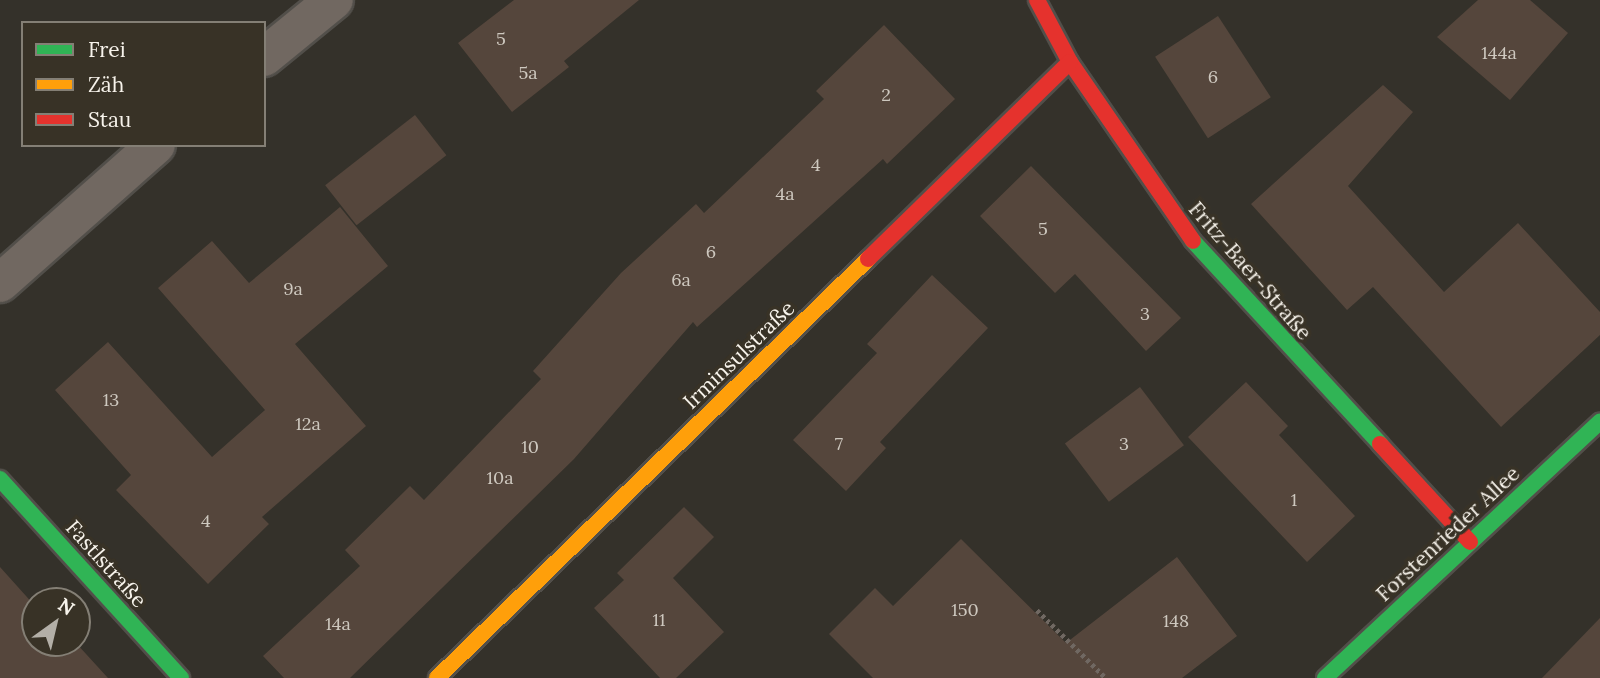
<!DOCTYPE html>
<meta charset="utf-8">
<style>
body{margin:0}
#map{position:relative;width:1600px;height:678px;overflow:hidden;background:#34312a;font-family:Lora,serif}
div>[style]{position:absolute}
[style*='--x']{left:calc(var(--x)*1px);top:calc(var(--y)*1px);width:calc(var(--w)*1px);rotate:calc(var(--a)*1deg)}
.building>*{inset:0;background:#55463c;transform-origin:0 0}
.path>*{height:4.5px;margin-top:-2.25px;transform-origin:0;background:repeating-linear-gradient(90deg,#706862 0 3.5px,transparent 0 7px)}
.roads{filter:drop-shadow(2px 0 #524f4a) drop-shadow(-2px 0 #524f4a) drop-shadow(0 2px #524f4a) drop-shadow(0 -2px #524f4a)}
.street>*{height:38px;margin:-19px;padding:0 19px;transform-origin:19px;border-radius:19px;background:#716861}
.fast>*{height:16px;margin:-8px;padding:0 8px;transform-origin:8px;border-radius:8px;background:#30b455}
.slow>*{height:16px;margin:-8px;padding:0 8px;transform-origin:8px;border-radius:8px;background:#ff9f0a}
.jam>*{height:16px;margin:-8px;padding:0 8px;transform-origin:8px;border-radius:8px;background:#e5322d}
span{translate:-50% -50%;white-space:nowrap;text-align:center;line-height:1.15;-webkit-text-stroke:7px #383226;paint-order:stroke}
.number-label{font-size:18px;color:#cec8bf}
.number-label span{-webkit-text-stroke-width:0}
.street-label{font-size:21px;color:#f7f3eb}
.legend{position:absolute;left:21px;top:21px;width:245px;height:126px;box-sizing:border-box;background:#383226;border:2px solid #847f75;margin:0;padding:9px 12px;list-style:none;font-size:21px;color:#f7f3eb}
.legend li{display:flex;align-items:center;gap:14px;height:35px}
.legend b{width:35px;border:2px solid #847f75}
.north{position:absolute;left:21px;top:587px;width:70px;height:70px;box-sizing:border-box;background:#383226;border:2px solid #847f75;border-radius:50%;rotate:34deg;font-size:19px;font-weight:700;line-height:28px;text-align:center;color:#f7f3eb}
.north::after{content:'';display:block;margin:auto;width:24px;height:32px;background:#b3afa7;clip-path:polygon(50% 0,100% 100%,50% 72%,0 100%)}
</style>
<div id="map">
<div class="building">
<div style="clip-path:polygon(514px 0,639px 0,564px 61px,569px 67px,512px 112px,458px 43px)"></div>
<div style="clip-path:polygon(1478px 0,1530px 0,1568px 33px,1510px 100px,1437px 37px)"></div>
<div style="left:1218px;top:16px;width:97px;height:75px;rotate:57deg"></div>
<div style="clip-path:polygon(884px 25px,955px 99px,887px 164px,883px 159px,697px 327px,693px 322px,574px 459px,350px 678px,284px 678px,263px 656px,360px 566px,345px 550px,410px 486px,424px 500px,541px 379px,533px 371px,621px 273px,696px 204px,704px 213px,824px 99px,816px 91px)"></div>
<div style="clip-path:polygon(1383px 85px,1413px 112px,1348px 186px,1444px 292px,1518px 223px,1600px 312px,1600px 335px,1501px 427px,1373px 287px,1347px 310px,1251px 204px)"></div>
<div style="left:415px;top:115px;width:51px;height:114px;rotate:52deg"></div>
<div style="clip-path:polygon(1031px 166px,1181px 318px,1146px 351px,1075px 274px,1055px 293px,980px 216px)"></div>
<div style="clip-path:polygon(340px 207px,388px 266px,295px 344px,366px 426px,262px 517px,269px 524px,208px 584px,116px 490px,131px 475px,55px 390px,108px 342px,212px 457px,265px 410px,158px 288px,212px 241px,249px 283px)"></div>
<div style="clip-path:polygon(932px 275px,988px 328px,880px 442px,886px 448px,846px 491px,793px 440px,877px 353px,867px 344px)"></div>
<div style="clip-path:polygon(1246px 382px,1288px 426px,1279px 435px,1355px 516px,1307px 562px,1188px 437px)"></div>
<div style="left:1140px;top:387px;width:73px;height:94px;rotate:53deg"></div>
<div style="clip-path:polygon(684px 507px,714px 537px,673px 578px,724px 632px,676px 678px,660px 678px,594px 608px,624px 580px,617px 573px)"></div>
<div style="clip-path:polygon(961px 539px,1066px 643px,1177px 557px,1237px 636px,1182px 678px,873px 678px,829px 634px,875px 588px,893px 606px)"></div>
<div style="clip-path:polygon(0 567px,35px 606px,35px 643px,76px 643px,108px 678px,0 678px)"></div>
<div style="clip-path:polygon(1600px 618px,1600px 678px,1542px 678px)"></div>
</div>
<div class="path">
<div style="--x:1037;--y:610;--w:97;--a:44.6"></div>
</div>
<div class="roads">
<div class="street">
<div style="--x:264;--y:57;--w:90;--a:-39.2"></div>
<div style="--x:0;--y:283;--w:208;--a:-41.5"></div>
</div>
<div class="fast">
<div style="--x:1193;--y:241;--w:276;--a:47.3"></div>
<div style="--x:0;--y:479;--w:269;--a:47.7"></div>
<div style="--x:1325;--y:678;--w:376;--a:-43"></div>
</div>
<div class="slow">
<div style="--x:437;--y:678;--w:601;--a:-44.19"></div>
</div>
<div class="jam">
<div style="--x:1037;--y:0;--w:70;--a:62"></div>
<div style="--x:1070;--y:62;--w:217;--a:55.5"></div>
<div style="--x:868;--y:259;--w:282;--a:-44.3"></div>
<div style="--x:1380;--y:444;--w:133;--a:47.4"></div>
</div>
</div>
<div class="number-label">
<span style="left:501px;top:39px">5</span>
<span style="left:1499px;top:53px">144a</span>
<span style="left:528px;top:73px">5a</span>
<span style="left:1213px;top:77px">6</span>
<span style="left:886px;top:95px">2</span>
<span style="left:816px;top:165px">4</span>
<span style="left:785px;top:194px">4a</span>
<span style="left:1043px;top:229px">5</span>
<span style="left:711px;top:252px">6</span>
<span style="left:681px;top:280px">6a</span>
<span style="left:293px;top:289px">9a</span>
<span style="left:1145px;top:314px">3</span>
<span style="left:111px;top:400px">13</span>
<span style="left:308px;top:424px">12a</span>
<span style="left:839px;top:444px">7</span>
<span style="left:1124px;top:444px">3</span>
<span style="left:530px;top:447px">10</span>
<span style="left:500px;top:478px">10a</span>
<span style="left:1294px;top:500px">1</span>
<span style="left:206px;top:521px">4</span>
<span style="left:965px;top:610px">150</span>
<span style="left:659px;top:620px">11</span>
<span style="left:1176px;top:621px">148</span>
<span style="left:338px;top:624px">14a</span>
</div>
<div class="street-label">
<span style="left:1250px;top:271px;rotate:49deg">Fritz-Baer-Straße</span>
<span style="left:739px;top:355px;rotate:-44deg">Irminsulstraße</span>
<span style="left:1448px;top:534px;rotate:-43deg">Forstenrieder Allee</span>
<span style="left:106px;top:564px;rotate:48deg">Fastlstraße</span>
</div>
<ul class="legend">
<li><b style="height:9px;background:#30b455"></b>Frei</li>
<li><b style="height:9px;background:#ff9f0a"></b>Zäh</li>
<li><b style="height:9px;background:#e5322d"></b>Stau</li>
</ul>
<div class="north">N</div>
</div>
